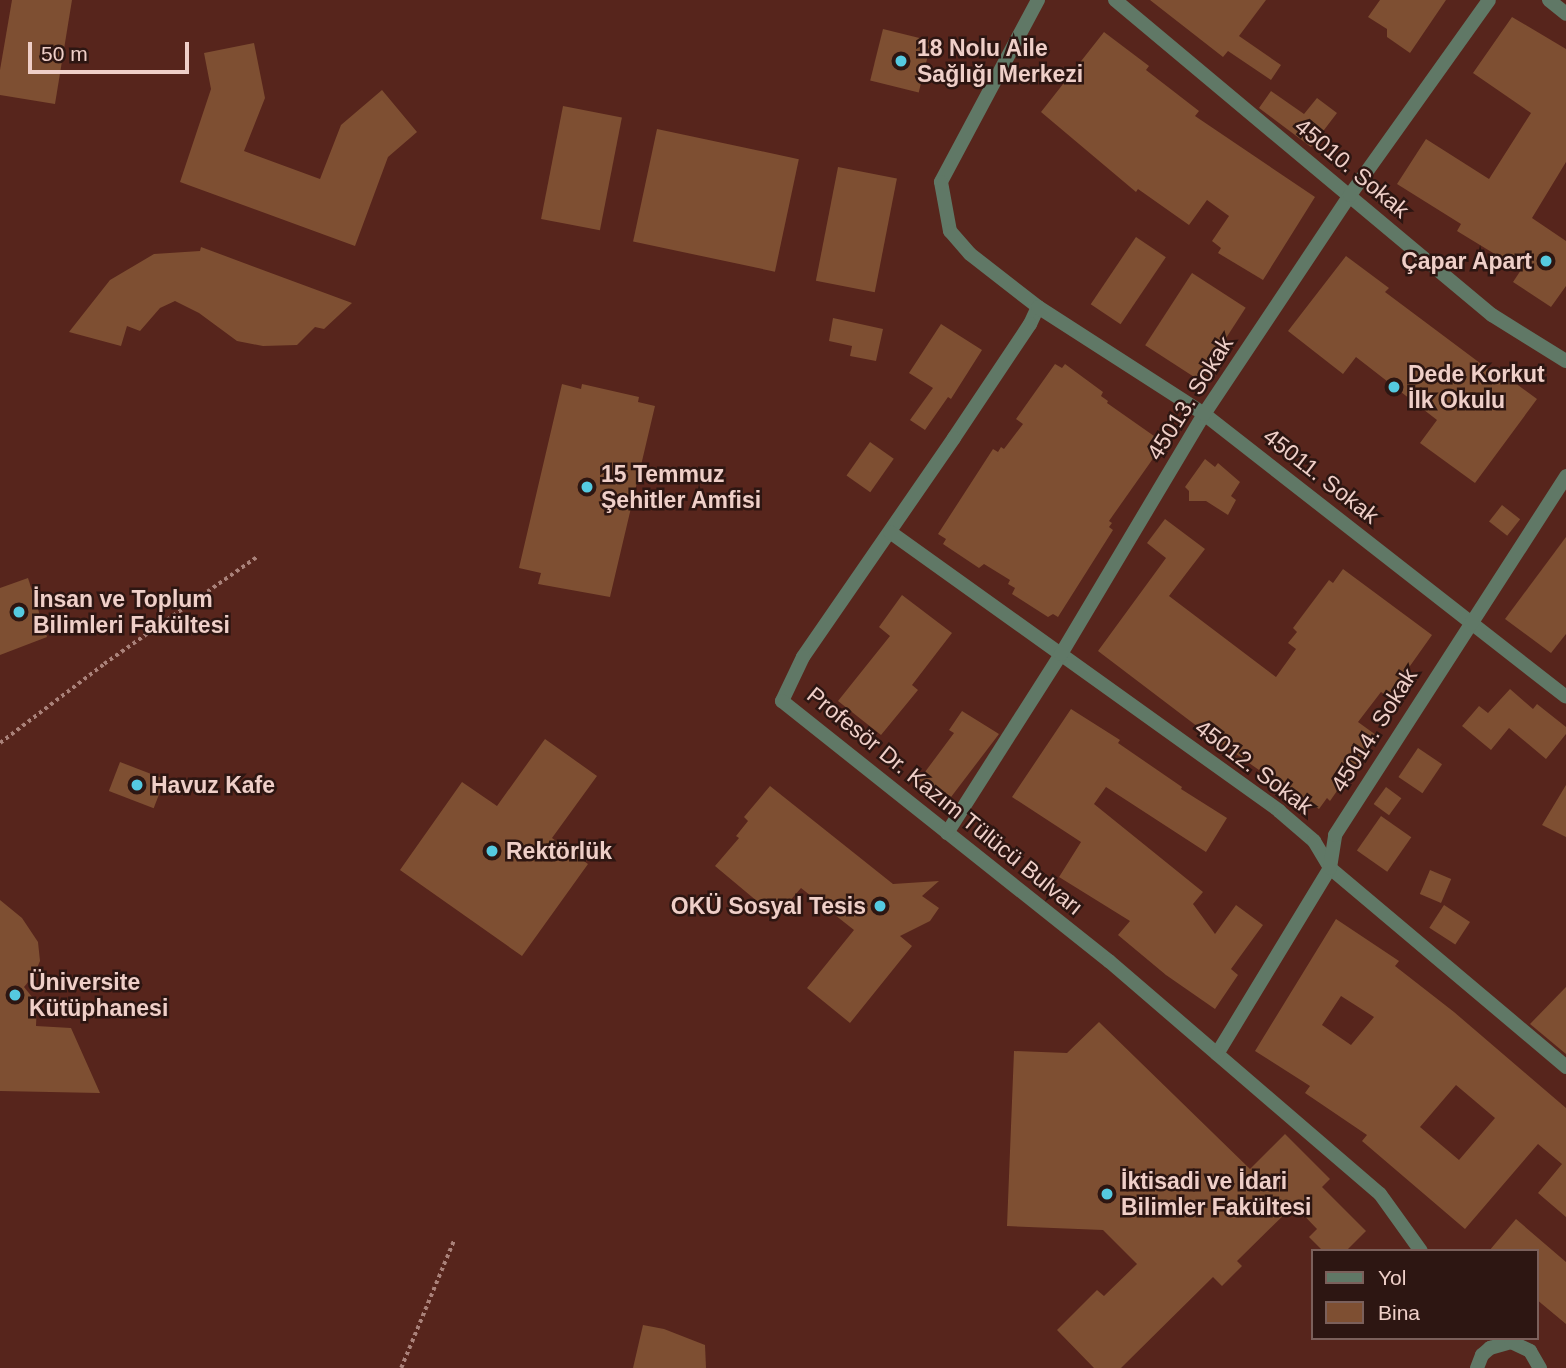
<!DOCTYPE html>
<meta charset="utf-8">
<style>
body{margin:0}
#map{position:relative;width:1566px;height:1368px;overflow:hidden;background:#57251c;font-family:Helvetica,sans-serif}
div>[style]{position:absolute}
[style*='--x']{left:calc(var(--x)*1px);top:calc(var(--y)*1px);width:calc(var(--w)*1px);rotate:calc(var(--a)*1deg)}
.building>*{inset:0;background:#7e4f32;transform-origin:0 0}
.path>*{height:3.5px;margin-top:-1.75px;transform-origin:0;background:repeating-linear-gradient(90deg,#aa827a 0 3.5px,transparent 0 7px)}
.street>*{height:14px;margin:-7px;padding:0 7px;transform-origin:7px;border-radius:7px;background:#607866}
.dots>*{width:19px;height:19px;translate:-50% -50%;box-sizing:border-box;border:4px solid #2d1612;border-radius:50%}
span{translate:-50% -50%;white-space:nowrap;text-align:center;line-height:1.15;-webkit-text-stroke:5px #2d1612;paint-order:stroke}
.poi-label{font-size:23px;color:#efcfc8;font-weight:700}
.left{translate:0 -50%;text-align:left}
.right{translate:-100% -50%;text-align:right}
.street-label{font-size:23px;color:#efcfc8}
.legend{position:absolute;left:1311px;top:1249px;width:228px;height:91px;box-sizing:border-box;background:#2d1612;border:2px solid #7b605b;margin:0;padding:9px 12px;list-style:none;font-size:21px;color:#efcfc8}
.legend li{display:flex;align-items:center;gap:14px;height:35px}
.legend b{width:35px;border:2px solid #7b605b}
.scale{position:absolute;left:28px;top:42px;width:161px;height:32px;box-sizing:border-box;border:4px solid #efcfc8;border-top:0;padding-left:9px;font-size:21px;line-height:24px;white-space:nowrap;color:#efcfc8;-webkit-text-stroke:5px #2d1612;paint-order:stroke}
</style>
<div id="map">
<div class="building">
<div style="clip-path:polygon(12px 0,72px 0,55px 104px,0 95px,0 70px)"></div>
<div style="clip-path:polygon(1150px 0,1266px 0,1239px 36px,1281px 65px,1271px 80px,1228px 51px,1223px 57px)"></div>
<div style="clip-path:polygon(1380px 0,1446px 0,1410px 53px,1387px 37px,1387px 29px,1368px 17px)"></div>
<div style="clip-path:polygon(1512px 17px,1566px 49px,1566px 162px,1532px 218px,1566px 241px,1566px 286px,1551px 307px,1513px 282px,1521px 270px,1457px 231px,1461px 224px,1397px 184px,1426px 139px,1489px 179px,1531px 113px,1473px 73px)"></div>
<div style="left:883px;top:29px;width:50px;height:53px;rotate:14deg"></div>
<div style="clip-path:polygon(1104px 32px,1149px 66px,1146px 70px,1199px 111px,1195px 116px,1315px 197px,1263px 280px,1218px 253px,1221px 248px,1212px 241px,1229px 216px,1207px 200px,1189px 225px,1138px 189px,1136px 192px,1041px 112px)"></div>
<div style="clip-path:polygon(254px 43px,265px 98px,244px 151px,320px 179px,341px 125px,382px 90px,417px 132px,388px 157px,355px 246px,180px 182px,211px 89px,204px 53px)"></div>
<div style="clip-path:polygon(1271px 91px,1304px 114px,1317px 98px,1337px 113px,1311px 147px,1259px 108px)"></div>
<div style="left:563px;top:106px;width:60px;height:115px;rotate:11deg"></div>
<div style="left:657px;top:129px;width:145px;height:115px;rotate:12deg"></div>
<div style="left:838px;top:167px;width:60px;height:116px;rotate:11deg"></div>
<div style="left:1136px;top:237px;width:36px;height:81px;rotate:34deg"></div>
<div style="clip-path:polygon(201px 247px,352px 303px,324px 329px,315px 327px,297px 345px,263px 346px,237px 341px,199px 313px,175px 301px,160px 308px,140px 331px,127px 326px,121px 346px,69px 332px,110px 280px,154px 254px,200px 251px)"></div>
<div style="clip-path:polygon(1346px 256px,1389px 288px,1385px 292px,1504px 381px,1507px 377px,1537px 399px,1475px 483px,1420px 443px,1437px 420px,1356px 357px,1343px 374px,1288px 331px)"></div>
<div style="left:1192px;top:273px;width:64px;height:86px;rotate:33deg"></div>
<div style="clip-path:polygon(833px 318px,883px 329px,876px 361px,850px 356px,852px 346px,829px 341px)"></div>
<div style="clip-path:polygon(941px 324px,982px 350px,951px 399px,948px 397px,925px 430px,910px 420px,933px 388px,909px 373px)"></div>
<div style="clip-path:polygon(1055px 364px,1062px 368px,1065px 364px,1103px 392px,1101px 396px,1108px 401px,1107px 403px,1164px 443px,1109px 521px,1112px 523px,1109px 527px,1113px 530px,1058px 617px,1053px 614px,1048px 617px,1012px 594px,1015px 588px,1008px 584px,1010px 580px,984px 564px,979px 568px,943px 544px,946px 539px,938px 534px,993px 449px,998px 452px,1001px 447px,1004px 449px,1023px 424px,1016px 419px)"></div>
<div style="clip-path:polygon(562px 384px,581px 389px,582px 384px,639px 397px,638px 402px,655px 406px,610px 597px,538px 584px,541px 573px,519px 568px)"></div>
<div style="left:870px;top:442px;width:29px;height:41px;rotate:35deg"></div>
<div style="clip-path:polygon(1205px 459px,1215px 467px,1218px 463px,1240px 482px,1231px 496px,1236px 500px,1228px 515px,1206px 501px,1189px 501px,1189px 491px,1185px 487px)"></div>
<div style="left:1502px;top:505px;width:23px;height:21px;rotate:38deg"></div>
<div style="clip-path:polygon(1165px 519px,1205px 549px,1169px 596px,1276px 677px,1296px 649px,1288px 643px,1297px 632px,1293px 628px,1329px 580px,1333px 583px,1343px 569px,1432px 635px,1388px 697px,1381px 692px,1358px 722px,1376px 735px,1330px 801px,1327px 798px,1319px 809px,1261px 767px,1259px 770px,1202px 730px,1098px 651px,1166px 558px,1147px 543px)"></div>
<div style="clip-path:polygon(1566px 537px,1566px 634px,1551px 653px,1505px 619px)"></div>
<div style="clip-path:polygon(28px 578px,47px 637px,0 655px,0 588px)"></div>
<div style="clip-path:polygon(902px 595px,952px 633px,912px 685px,918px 690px,881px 735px,838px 701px,890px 636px,879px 627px)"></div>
<div style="clip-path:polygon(1510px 689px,1533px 709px,1537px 704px,1566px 727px,1566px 734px,1546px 759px,1509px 728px,1491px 750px,1462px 726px,1479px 706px,1488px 713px)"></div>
<div style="clip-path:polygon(1071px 709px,1120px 740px,1118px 743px,1182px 787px,1181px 789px,1227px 818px,1206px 852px,1106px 787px,1094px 804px,1203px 892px,1193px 904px,1215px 934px,1236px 905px,1263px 925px,1231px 969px,1238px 975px,1215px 1009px,1166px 975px,1118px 935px,1130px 921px,1059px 877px,1081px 842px,1012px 797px)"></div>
<div style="clip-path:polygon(962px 711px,999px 734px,948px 801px,919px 780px,954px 733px,949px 730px)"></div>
<div style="clip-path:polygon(545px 739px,597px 776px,552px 838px,588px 864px,522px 956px,400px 870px,462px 782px,497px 806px)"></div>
<div style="left:1418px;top:748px;width:29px;height:35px;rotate:34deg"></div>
<div style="left:120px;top:762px;width:48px;height:31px;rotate:21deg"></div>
<div style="clip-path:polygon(1566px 785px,1566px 837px,1542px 825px)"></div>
<div style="clip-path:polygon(770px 786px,893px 884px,939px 881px,922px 896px,939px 908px,930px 921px,900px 936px,912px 946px,850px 1023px,807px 988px,854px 930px,801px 888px,776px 917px,715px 866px,739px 838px,736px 836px,748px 821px,744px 817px)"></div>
<div style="left:1386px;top:787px;width:19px;height:21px;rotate:36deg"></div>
<div style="left:1381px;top:816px;width:37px;height:42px;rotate:35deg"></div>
<div style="left:1430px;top:870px;width:23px;height:26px;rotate:23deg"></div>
<div style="clip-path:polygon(0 900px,22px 918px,38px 942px,40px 961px,34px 975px,24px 987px,37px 1003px,36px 1026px,71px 1028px,100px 1093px,0 1091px)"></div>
<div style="left:1444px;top:905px;width:31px;height:27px;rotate:33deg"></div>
<div style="clip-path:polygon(evenodd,1336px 919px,1399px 961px,1395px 966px,1454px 1012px,1566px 1108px,1566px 1217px,1538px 1193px,1562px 1164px,1538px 1144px,1465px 1229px,1362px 1141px,1367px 1135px,1305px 1093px,1310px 1086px,1255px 1051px,1336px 919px,1341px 996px,1374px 1017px,1351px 1045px,1322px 1025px,1341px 996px,1336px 919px,1456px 1085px,1495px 1118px,1459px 1160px,1420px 1127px,1456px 1085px)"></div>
<div style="clip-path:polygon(1566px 987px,1566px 1054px,1530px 1024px)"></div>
<div style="clip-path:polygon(1099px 1022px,1250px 1169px,1285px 1134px,1330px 1179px,1322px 1187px,1366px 1231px,1346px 1251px,1323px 1251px,1309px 1237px,1317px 1229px,1294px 1205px,1237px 1261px,1242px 1266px,1222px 1286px,1213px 1277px,1121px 1368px,1094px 1368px,1057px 1330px,1097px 1290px,1104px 1296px,1137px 1264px,1103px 1230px,1007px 1226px,1014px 1051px,1067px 1053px)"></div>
<div style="clip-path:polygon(1516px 1219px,1566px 1262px,1566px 1324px,1536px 1299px,1536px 1251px,1489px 1251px)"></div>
<div style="clip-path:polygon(643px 1325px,664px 1329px,705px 1345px,706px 1368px,633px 1368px)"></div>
</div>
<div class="path">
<div style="--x:0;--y:743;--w:131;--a:-37.2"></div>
<div style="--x:104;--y:664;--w:187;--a:-35"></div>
<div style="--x:401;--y:1368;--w:139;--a:-67.5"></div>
</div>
<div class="street">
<div style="--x:1038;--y:0;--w:206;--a:118.1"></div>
<div style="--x:941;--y:182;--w:50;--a:79.6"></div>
<div style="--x:950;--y:231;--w:30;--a:49"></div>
<div style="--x:970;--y:254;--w:86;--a:37.9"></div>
<div style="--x:1038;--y:307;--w:19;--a:115"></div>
<div style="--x:1030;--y:324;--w:137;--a:123.7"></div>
<div style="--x:954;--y:438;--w:266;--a:124.6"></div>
<div style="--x:803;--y:657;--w:49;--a:115.5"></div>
<div style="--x:782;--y:701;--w:418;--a:38.5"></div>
<div style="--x:1109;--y:961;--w:357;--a:40.7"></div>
<div style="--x:1380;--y:1194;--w:70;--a:54.3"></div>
<div style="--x:1115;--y:0;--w:491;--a:39.9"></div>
<div style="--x:1492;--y:315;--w:87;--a:31.9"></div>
<div style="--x:1549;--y:0;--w:22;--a:39"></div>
<div style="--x:1038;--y:307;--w:197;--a:32.8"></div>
<div style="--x:1204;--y:414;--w:459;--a:38"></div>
<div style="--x:890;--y:532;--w:479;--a:35.6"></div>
<div style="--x:1279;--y:811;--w:46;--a:40.6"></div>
<div style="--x:1314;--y:841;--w:31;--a:59"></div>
<div style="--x:1330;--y:868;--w:309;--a:40.1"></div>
<div style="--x:947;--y:833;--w:212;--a:-57.5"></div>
<div style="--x:1061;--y:654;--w:279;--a:-59.2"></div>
<div style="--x:1204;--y:414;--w:263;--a:-56.3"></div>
<div style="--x:1350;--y:195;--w:239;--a:-54.5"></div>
<div style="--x:1217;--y:1054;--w:218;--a:-58.7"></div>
<div style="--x:1330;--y:868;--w:33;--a:-81"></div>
<div style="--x:1335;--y:835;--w:427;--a:-57.2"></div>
<div style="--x:1477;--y:1368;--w:14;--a:-69"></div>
<div style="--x:1482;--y:1355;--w:11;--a:-41"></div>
<div style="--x:1490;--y:1348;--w:22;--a:-16"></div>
<div style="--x:1511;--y:1342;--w:21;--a:25"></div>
<div style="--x:1530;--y:1351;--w:20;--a:60"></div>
</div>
<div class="dots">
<div style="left:901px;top:61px;background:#55cae0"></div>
<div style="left:1546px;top:261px;background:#55cae0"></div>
<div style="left:1394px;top:387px;background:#55cae0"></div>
<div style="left:587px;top:487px;background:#55cae0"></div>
<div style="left:19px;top:612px;background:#55cae0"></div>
<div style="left:137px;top:785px;background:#55cae0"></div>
<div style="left:492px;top:851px;background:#55cae0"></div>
<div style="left:880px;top:906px;background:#55cae0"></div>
<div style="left:15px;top:995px;background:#55cae0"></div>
<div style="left:1107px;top:1194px;background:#55cae0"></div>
</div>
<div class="poi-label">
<span class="left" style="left:917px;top:61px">18 Nolu Aile<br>Sağlığı Merkezi</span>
<span class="right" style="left:1532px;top:261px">Çapar Apart</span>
<span class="left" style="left:1408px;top:387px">Dede Korkut<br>İlk Okulu</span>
<span class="left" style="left:601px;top:487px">15 Temmuz<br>Şehitler Amfisi</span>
<span class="left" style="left:33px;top:612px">İnsan ve Toplum<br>Bilimleri Fakültesi</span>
<span class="left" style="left:151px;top:785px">Havuz Kafe</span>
<span class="left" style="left:506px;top:851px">Rektörlük</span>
<span class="right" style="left:866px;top:906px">OKÜ Sosyal Tesis</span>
<span class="left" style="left:29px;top:995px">Üniversite<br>Kütüphanesi</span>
<span class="left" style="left:1121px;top:1194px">İktisadi ve İdari<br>Bilimler Fakültesi</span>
</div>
<div class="street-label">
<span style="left:1352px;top:168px;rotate:40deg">45010. Sokak</span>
<span style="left:1190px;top:398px;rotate:-58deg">45013. Sokak</span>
<span style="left:1321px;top:476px;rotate:38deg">45011. Sokak</span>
<span style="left:1374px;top:730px;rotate:-58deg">45014. Sokak</span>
<span style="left:1254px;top:767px;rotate:37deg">45012. Sokak</span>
<span style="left:945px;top:801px;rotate:39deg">Profesör Dr. Kazım Tülücü Bulvarı</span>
</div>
<ul class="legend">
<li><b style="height:9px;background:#607866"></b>Yol</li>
<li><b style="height:19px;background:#7e4f32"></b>Bina</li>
</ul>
<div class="scale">50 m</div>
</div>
